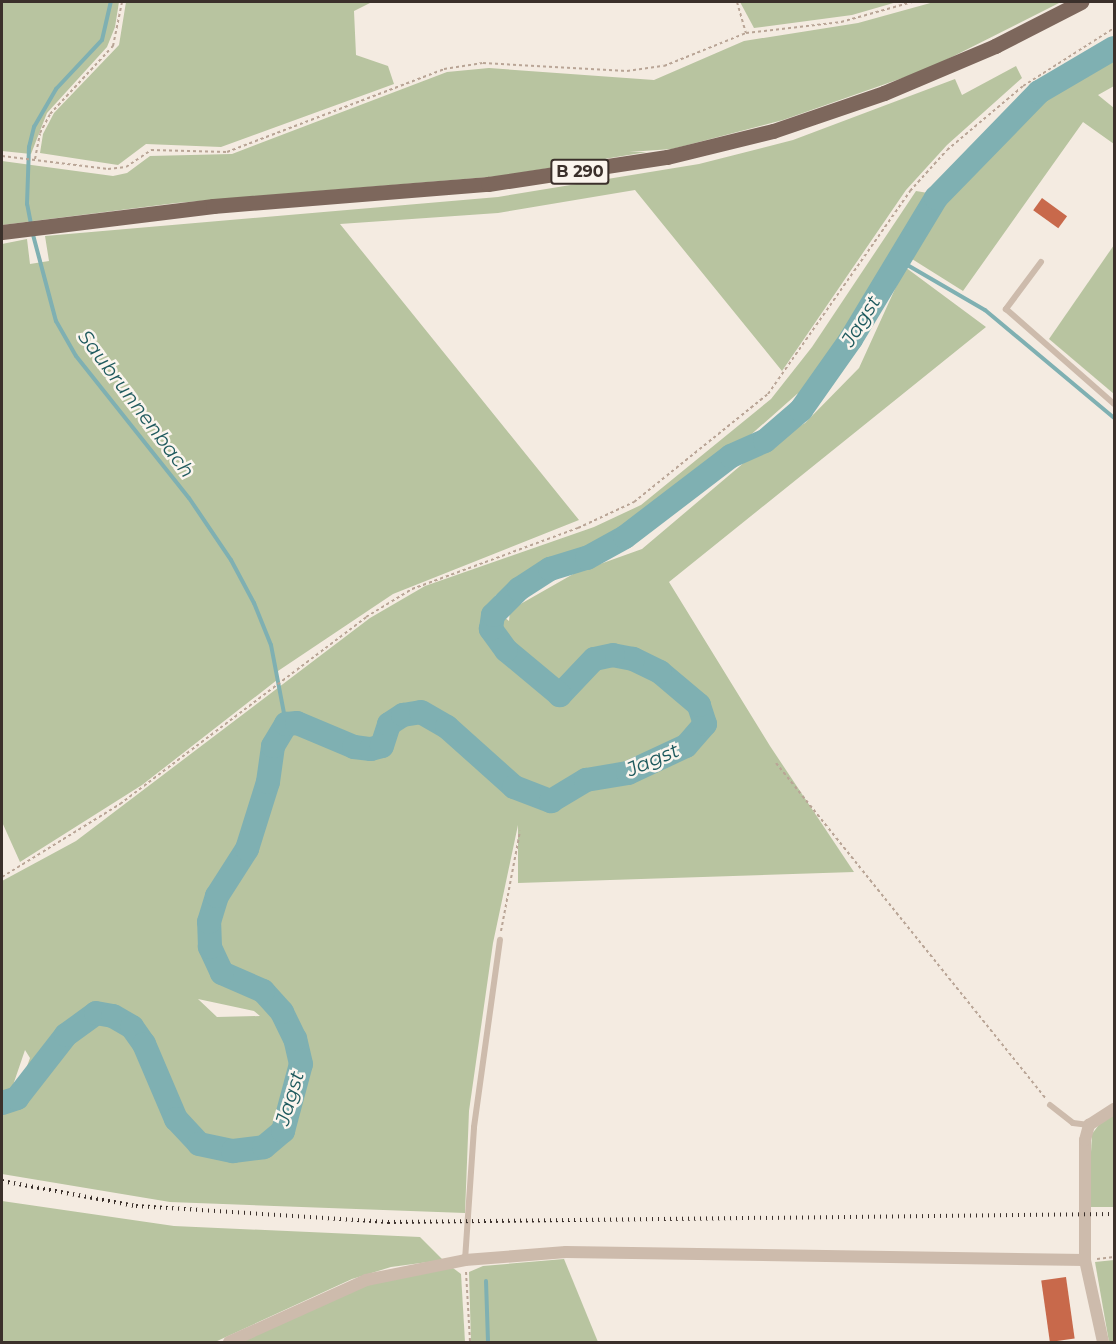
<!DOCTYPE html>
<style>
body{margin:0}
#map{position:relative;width:1116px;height:1344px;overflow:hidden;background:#f4ebe1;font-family:Montserrat,sans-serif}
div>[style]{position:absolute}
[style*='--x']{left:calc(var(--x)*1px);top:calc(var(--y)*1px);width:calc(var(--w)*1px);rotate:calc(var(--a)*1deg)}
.green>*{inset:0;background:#b8c4a0}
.stream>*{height:4px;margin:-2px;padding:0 2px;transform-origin:2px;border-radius:2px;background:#7fb0b2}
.river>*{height:24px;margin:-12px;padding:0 12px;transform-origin:12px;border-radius:12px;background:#7fb0b2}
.building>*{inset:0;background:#c8694b;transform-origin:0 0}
.path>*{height:2px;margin-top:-1px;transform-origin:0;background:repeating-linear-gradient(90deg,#b9a596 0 3px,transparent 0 6px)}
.lane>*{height:6px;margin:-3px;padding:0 3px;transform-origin:3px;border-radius:3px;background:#cdbbac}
.street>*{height:12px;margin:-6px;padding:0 6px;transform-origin:6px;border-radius:6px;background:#cdbbac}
.primary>*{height:15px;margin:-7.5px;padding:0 7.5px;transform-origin:7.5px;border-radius:7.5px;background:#7d675c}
.rail>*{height:4px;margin-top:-2px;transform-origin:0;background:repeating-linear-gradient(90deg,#3b302b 0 1.5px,transparent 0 6px)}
span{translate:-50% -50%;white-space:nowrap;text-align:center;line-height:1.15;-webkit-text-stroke:5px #fbf5ee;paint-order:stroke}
.shield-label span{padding:2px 4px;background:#fbf5ee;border:2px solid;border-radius:4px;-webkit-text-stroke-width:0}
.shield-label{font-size:16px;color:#3b302b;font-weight:700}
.water-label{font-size:20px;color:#1f5a5e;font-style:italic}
.frame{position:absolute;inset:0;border:3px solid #3b302b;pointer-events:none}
</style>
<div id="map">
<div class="green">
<div style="clip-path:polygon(2px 2px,119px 2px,115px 27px,107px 47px,47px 113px,31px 154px,2px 151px)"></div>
<div style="clip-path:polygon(126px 2px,372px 2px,354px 11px,356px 55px,388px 66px,394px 84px,221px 147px,146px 144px,118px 165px,40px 153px,43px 134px,54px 113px,119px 45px)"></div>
<div style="clip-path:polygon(740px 2px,897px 2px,852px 15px,754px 28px)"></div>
<div style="clip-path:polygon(934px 2px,1061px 2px,928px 69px,783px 120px,672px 149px,629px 152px,647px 152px,500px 176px,176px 203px,2px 225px,2px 161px,113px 176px,127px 173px,150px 156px,232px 154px,447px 72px,489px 68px,654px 80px,744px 41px,858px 23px)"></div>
<div style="clip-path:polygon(1114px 58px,1114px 86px,1098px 95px,1114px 108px,1114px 144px,1083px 122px,963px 291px,904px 254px,940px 200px,1032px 110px,1076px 77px)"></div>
<div style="clip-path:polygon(1016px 66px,1022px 78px,947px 145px,906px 190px,782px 371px,635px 190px,498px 213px,340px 224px,579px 520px,393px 594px,275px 673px,277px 680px,142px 785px,20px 862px,2px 822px,2px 244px,27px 239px,30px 264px,49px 261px,45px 236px,498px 197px,699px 164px,793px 140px,955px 79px,962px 95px)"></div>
<div style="clip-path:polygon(evenodd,916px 191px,928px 193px,812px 388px,797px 394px,746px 439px,619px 533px,522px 576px,495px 596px,493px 608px,509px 621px,510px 610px,575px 573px,642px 549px,759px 450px,805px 423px,859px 368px,905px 267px,986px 327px,669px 582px,770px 746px,854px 872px,518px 883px,518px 825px,493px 943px,469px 1111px,465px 1213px,170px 1202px,2px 1174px,2px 1099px,14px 1102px,30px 1058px,25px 1050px,10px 1094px,2px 1096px,2px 881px,76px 841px,370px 618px,425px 586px,594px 527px,641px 505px,771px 399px,812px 347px,916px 191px,198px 999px,254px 1011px,260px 1016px,217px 1017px,198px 999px)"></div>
<div style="clip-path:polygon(1114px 245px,1114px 394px,1049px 339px)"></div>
<div style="clip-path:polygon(1114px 1111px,1114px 1207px,1088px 1207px,1092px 1134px,1107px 1114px)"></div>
<div style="clip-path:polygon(2px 1201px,174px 1226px,420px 1237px,443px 1260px,391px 1267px,352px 1279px,215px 1342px,2px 1342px)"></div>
<div style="clip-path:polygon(564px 1259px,598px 1342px,471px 1342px,469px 1272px,483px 1266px)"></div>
<div style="clip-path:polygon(1114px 1260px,1114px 1342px,1109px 1342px,1095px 1262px)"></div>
<div style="clip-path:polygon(453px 1268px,461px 1274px,465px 1342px,239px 1342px,351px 1290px,404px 1274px)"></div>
</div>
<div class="stream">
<div style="--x:31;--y:224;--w:20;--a:-101"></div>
<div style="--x:27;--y:204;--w:57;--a:-88"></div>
<div style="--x:29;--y:147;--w:21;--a:-76"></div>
<div style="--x:34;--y:127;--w:44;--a:-59.9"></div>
<div style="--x:56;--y:89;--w:67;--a:-46.8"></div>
<div style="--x:102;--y:40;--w:39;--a:-77"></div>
<div style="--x:32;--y:231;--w:93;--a:75.1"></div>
<div style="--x:56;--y:321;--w:40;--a:60.3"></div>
<div style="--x:76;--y:356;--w:181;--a:51.5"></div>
<div style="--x:189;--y:498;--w:75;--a:55.9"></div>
<div style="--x:231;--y:560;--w:49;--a:61.9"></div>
<div style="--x:254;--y:603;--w:45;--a:68"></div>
<div style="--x:271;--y:645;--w:80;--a:79.2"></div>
<div style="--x:897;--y:259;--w:102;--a:30.1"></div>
<div style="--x:985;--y:310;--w:168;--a:39.9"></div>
<div style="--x:486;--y:1281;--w:61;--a:88.1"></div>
</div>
<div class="river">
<div style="--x:2;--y:1103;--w:16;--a:-18"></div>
<div style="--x:17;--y:1098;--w:80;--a:-52.1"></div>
<div style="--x:66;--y:1035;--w:37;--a:-36"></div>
<div style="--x:96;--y:1013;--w:17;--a:10"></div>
<div style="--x:113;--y:1016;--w:22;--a:30"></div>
<div style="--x:132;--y:1027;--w:21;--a:55"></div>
<div style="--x:144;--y:1044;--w:82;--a:66.9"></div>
<div style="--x:176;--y:1119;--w:34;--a:47"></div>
<div style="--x:199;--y:1144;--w:35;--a:12"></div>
<div style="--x:233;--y:1151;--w:31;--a:-7"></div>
<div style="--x:264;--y:1147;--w:25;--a:-40"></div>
<div style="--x:283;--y:1131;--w:69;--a:-75"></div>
<div style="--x:301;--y:1064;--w:26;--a:-103"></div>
<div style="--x:295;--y:1039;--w:30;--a:-116"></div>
<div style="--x:282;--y:1012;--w:28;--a:-132"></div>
<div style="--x:263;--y:991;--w:45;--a:-156.3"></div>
<div style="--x:222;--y:973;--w:29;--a:-115"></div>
<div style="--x:210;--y:947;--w:25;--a:-92"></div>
<div style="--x:209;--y:922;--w:27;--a:-73"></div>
<div style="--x:217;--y:896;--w:56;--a:-57.4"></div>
<div style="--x:247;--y:849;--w:70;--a:-72.6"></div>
<div style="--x:268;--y:782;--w:36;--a:-82"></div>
<div style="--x:273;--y:746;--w:26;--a:-59"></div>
<div style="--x:286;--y:724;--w:11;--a:-5"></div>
<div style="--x:297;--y:723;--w:62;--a:22.8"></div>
<div style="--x:354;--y:747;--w:17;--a:7"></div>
<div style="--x:371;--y:749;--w:11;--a:-15"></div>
<div style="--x:382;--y:746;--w:23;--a:-72"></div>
<div style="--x:389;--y:724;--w:17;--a:-33"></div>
<div style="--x:403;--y:715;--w:18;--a:-9"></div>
<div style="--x:421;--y:712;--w:30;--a:30"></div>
<div style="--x:447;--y:727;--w:90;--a:41.8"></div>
<div style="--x:514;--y:787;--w:40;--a:21"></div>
<div style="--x:551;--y:801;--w:41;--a:-31"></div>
<div style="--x:586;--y:780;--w:43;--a:-9.5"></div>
<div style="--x:628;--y:773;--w:64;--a:-25"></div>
<div style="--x:686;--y:746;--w:29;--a:-49"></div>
<div style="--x:705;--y:724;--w:20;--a:-108"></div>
<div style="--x:699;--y:705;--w:51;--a:-139.8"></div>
<div style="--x:660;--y:672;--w:30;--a:-154"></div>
<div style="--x:633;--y:659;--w:20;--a:-169"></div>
<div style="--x:613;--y:655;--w:19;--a:168"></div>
<div style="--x:594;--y:659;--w:50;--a:133.4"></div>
<div style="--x:560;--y:695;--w:70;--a:-140.2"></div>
<div style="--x:506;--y:650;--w:26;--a:-126"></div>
<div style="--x:491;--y:629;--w:14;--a:-82"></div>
<div style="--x:493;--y:615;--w:37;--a:-45"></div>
<div style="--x:519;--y:589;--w:37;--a:-33"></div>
<div style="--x:550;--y:569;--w:39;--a:-17"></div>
<div style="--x:587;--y:558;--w:43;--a:-28.9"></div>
<div style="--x:625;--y:537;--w:133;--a:-37.4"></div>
<div style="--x:731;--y:456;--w:37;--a:-24"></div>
<div style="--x:765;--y:441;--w:48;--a:-40.7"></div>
<div style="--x:801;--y:410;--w:87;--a:-54.8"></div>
<div style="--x:851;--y:339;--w:165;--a:-58.9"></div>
<div style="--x:936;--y:198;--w:148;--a:-45.8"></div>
<div style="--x:1039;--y:92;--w:87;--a:-30.4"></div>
</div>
<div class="building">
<div style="left:1042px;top:198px;width:31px;height:15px;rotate:36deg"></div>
<div style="left:1066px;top:1277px;width:62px;height:25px;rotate:82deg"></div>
</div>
<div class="path">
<div style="--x:737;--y:2;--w:32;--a:74"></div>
<div style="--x:2;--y:156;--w:107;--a:7"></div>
<div style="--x:108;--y:169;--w:18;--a:-6"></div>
<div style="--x:126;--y:167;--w:30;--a:-34"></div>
<div style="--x:151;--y:150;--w:76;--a:1.5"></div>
<div style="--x:227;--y:152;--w:232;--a:-20.9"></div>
<div style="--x:444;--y:69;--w:39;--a:-9"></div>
<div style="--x:483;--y:63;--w:144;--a:3.2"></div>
<div style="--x:627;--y:71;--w:37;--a:-8"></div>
<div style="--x:664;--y:66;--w:88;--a:-21.9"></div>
<div style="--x:746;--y:33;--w:96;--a:-6.6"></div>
<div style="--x:841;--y:22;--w:74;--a:-15.7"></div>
<div style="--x:35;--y:159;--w:26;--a:-79"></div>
<div style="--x:40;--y:133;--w:21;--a:-62"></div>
<div style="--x:50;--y:114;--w:93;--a:-47.2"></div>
<div style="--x:113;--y:46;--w:45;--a:-78.4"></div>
<div style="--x:776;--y:763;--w:430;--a:51.2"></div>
<div style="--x:2;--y:877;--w:139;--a:-31.7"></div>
<div style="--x:120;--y:804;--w:309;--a:-37.2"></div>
<div style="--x:366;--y:617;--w:54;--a:-31.3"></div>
<div style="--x:412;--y:589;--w:177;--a:-20.2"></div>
<div style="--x:578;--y:528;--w:62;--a:-24.9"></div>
<div style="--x:634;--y:502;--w:172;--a:-38.9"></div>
<div style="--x:768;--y:394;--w:248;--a:-55"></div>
<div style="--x:910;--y:191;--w:55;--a:-47.9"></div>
<div style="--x:947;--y:150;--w:99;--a:-40.1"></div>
<div style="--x:1023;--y:86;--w:108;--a:-32.5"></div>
<div style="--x:501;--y:931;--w:102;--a:-79.2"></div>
<div style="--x:1097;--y:1259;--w:17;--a:-7"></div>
<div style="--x:466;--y:1272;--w:70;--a:86.7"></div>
</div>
<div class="lane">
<div style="--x:1041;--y:262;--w:59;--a:126.7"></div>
<div style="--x:1006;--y:309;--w:144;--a:41.3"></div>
<div style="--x:1050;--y:1105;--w:29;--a:38"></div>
<div style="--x:1073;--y:1123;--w:16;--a:7"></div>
<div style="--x:465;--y:1260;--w:133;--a:-86.1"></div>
<div style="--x:474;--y:1127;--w:189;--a:-82.1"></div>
</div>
<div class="street">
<div style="--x:229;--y:1342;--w:150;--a:-24.3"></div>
<div style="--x:366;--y:1280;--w:101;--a:-11.4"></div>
<div style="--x:465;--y:1260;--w:101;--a:-4.5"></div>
<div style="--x:566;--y:1252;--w:519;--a:0.88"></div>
<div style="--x:1103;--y:1342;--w:84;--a:-102.4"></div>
<div style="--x:1085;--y:1260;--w:120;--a:-90"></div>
<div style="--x:1085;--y:1140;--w:16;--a:-75"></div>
<div style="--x:1089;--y:1125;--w:30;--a:-33"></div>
</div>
<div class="primary">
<div style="--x:2;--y:232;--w:213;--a:-7"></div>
<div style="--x:213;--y:206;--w:276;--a:-4.6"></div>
<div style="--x:488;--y:184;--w:181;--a:-8.6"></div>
<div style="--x:667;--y:157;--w:109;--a:-13.8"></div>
<div style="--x:773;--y:131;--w:117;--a:-18.9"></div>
<div style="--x:884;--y:93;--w:121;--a:-22.9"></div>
<div style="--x:995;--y:46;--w:97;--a:-27.1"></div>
</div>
<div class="rail">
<div style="--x:2;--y:1181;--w:136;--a:10.6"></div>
<div style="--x:136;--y:1206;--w:253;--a:3.6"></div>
<div style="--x:388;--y:1222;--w:726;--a:-0.63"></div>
</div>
<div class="shield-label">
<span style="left:580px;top:172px">B 290</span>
</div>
<div class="water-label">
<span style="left:861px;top:321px;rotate:-58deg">Jagst</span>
<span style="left:136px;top:404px;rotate:53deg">Saubrunnenbach</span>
<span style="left:653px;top:760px;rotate:-23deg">Jagst</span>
<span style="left:290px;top:1098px;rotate:-73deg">Jagst</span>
</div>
<div class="frame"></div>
</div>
